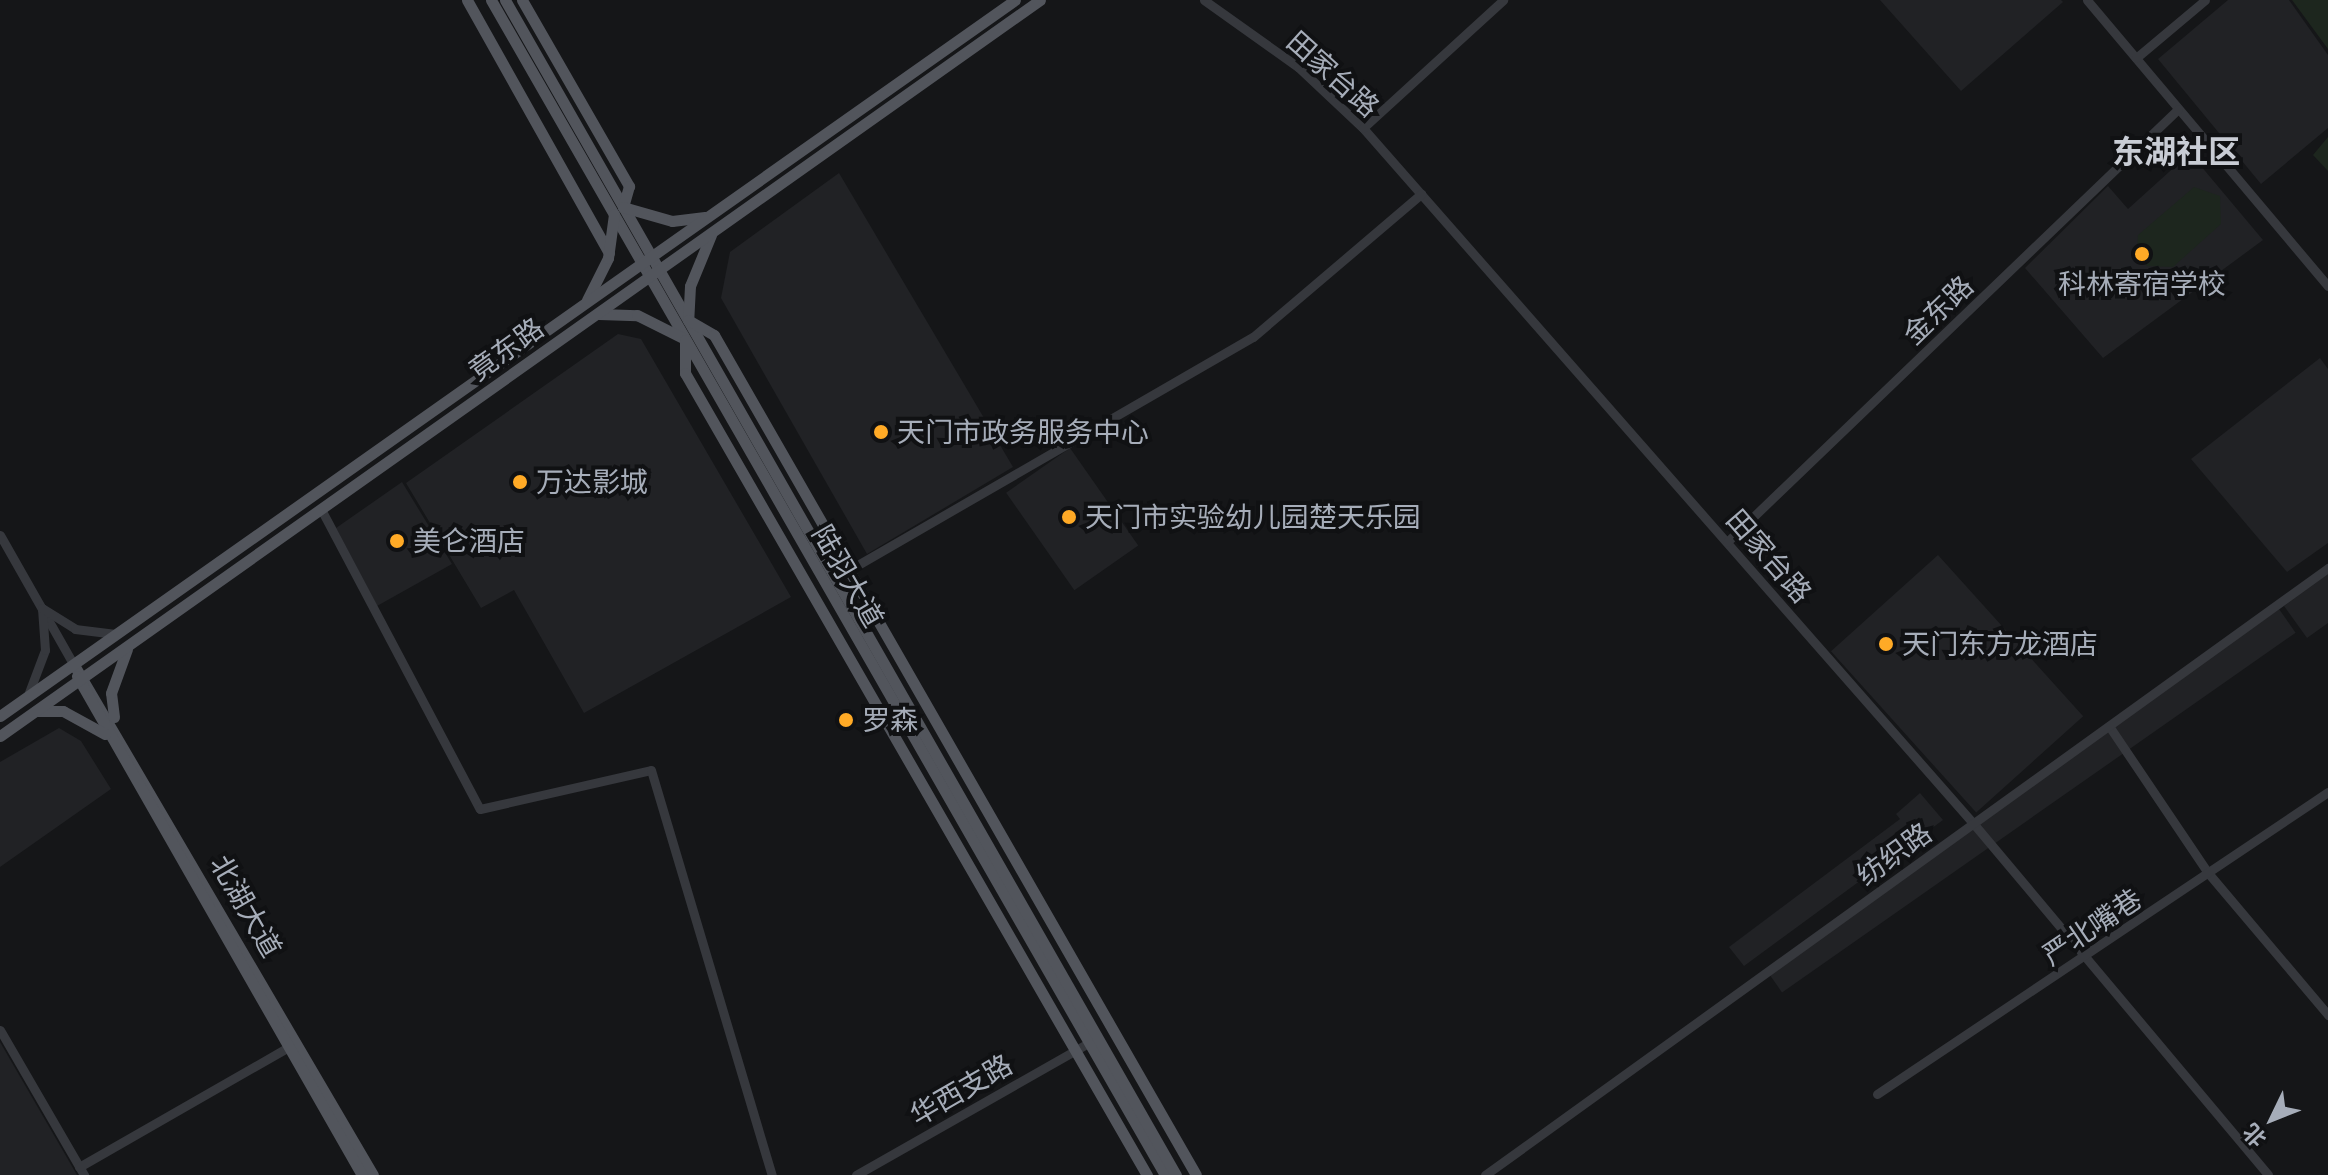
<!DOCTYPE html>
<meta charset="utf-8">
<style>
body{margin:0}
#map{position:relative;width:2328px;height:1175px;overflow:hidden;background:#151618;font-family:"Titillium Web","Noto Sans SC",sans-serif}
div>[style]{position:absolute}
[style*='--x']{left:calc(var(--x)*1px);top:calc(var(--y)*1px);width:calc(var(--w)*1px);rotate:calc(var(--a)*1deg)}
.built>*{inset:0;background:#212225;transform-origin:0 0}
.green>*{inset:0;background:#1d261e}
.minor>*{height:9px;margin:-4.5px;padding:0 4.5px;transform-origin:4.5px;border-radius:4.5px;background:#36383d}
.major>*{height:11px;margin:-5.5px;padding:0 5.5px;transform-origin:5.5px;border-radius:5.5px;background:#52555c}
.dots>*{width:22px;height:22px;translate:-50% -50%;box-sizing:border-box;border:4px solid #101113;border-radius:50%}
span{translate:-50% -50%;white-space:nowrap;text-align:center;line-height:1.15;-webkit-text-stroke:8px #101113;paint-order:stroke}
.street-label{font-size:28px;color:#a6adb9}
.poi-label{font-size:28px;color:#a6adb9}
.left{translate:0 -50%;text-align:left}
.quarter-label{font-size:32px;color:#c8ccd4;font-weight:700}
.north{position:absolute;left:2232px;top:1079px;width:80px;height:80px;-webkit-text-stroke:6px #101113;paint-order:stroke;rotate:227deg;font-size:22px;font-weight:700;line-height:32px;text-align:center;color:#a6adb9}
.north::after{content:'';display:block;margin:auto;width:28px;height:36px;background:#a6adb9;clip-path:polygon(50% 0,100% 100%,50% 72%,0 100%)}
</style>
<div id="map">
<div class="built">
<div style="clip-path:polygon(1880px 0,2061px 0,2063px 2px,1961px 91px)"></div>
<div style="clip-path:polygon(2228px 0,2289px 0,2328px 55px,2328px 128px,2261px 184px,2158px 59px)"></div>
<div style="clip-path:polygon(2190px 153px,2263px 240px,2103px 358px,2025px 268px,2108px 186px,2128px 209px)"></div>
<div style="clip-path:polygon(839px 173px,1013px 467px,867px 554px,721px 298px,730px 252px)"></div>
<div style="clip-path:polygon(618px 334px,641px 339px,791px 597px,584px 713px,514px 590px,481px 608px,406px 483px)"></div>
<div style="clip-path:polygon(2320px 358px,2328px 369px,2328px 543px,2287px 572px,2191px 459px)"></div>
<div style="left:1070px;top:448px;width:119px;height:78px;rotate:55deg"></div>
<div style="clip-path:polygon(402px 482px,452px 564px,377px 606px,336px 528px)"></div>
<div style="left:1938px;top:555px;width:217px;height:144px;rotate:48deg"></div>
<div style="clip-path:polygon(2328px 574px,2328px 623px,2307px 638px,2284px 606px)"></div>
<div style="left:2279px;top:609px;width:29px;height:627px;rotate:55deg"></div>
<div style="clip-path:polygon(59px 728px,81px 741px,111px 789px,0 867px,0 762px)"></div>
<div style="clip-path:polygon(1920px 793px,1943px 820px,1744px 966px,1729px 947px,1900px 819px,1896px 814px)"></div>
<div style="clip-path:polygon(0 1042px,77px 1175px,0 1175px)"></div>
</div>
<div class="green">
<div style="clip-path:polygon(2292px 0,2328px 0,2328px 49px)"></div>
<div style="clip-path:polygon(2328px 137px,2328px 171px,2313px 155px)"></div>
<div style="clip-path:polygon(2194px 187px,2220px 196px,2221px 224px,2173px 267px,2147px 266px,2137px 254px,2138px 235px)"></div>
</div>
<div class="minor">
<div style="--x:1204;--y:0;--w:115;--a:35.5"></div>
<div style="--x:1298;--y:67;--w:89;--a:43.2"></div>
<div style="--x:1363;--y:128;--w:925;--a:48.73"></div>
<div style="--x:1973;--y:823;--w:459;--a:50"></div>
<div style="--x:2087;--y:0;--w:374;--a:49.9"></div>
<div style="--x:2136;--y:58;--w:90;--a:-40"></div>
<div style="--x:1363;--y:128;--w:190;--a:-42.4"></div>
<div style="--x:322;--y:511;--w:337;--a:62.1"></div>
<div style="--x:480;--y:809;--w:175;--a:-12.8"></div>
<div style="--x:651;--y:770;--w:423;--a:73.4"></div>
<div style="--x:0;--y:535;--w:150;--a:60.4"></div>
<div style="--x:1727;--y:542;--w:625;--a:-43.83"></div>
<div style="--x:849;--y:570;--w:466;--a:-30"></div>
<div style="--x:1253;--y:337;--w:221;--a:-40.4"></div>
<div style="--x:28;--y:695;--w:48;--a:-69.3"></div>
<div style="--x:45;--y:650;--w:42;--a:-94.1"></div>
<div style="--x:42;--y:608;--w:39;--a:32"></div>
<div style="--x:75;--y:629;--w:41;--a:7"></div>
<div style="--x:2109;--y:726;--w:179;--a:56"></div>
<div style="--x:2209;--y:874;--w:185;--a:49.8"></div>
<div style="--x:0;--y:1030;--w:168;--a:59.9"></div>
<div style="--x:1877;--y:1094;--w:543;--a:-33.81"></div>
<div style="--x:79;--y:1167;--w:245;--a:-29.8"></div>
<div style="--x:856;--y:1175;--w:267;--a:-29.6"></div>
<div style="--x:1485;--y:1175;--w:1039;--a:-35.76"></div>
</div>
<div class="major">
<div style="--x:467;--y:0;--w:290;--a:60.7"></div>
<div style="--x:491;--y:0;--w:1355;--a:60.16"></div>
<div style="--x:505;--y:0;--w:1353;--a:60.27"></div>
<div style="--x:522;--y:0;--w:215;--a:60.1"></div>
<div style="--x:629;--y:186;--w:22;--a:106"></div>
<div style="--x:623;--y:207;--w:51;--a:15.9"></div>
<div style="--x:672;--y:221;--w:33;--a:-7"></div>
<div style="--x:711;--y:235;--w:55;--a:112.4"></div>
<div style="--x:690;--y:286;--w:34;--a:93"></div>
<div style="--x:688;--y:320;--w:30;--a:30"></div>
<div style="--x:714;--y:335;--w:968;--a:60.15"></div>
<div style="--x:587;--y:300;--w:47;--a:-63.4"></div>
<div style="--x:608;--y:258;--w:44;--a:-82.2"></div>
<div style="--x:599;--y:314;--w:38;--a:2"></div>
<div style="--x:637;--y:315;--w:51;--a:26.6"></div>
<div style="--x:685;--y:340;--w:33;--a:90"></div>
<div style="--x:685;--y:373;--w:926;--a:60.06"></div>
<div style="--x:74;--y:665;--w:591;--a:59.62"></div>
<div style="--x:77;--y:676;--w:575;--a:60.27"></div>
<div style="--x:36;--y:711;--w:27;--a:0"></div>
<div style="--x:63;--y:711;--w:48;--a:28.7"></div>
<div style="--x:0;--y:716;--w:1242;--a:-35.2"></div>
<div style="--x:114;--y:717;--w:24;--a:-97"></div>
<div style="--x:111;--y:693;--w:47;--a:-70"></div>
<div style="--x:0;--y:736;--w:1274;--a:-35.29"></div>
</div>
<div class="dots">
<div style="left:2142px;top:254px;background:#ffaa26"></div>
<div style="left:881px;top:432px;background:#ffaa26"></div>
<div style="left:520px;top:482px;background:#ffaa26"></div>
<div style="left:1069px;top:517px;background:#ffaa26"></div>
<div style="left:397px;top:541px;background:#ffaa26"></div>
<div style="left:1886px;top:644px;background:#ffaa26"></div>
<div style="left:846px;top:720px;background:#ffaa26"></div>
</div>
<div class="street-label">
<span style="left:1333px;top:74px;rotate:42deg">田家台路</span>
<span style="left:1938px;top:310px;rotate:-44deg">金东路</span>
<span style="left:506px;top:349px;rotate:-36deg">竟东路</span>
<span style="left:1769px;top:556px;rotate:49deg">田家台路</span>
<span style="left:848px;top:576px;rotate:60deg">陆羽大道</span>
<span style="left:1894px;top:854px;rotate:-36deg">纺织路</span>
<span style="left:246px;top:906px;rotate:60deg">北湖大道</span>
<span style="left:2092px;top:927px;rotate:-34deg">严北嘴巷</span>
<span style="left:961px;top:1090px;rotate:-30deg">华西支路</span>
</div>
<div class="poi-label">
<span style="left:2142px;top:284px">科林寄宿学校</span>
<span class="left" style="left:897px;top:432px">天门市政务服务中心</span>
<span class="left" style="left:536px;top:482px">万达影城</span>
<span class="left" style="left:1085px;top:517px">天门市实验幼儿园楚天乐园</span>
<span class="left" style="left:413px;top:541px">美仑酒店</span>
<span class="left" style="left:1902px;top:644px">天门东方龙酒店</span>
<span class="left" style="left:862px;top:720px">罗森</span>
</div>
<div class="quarter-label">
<span style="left:2176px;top:151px">东湖社区</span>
</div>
<div class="north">北</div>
</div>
